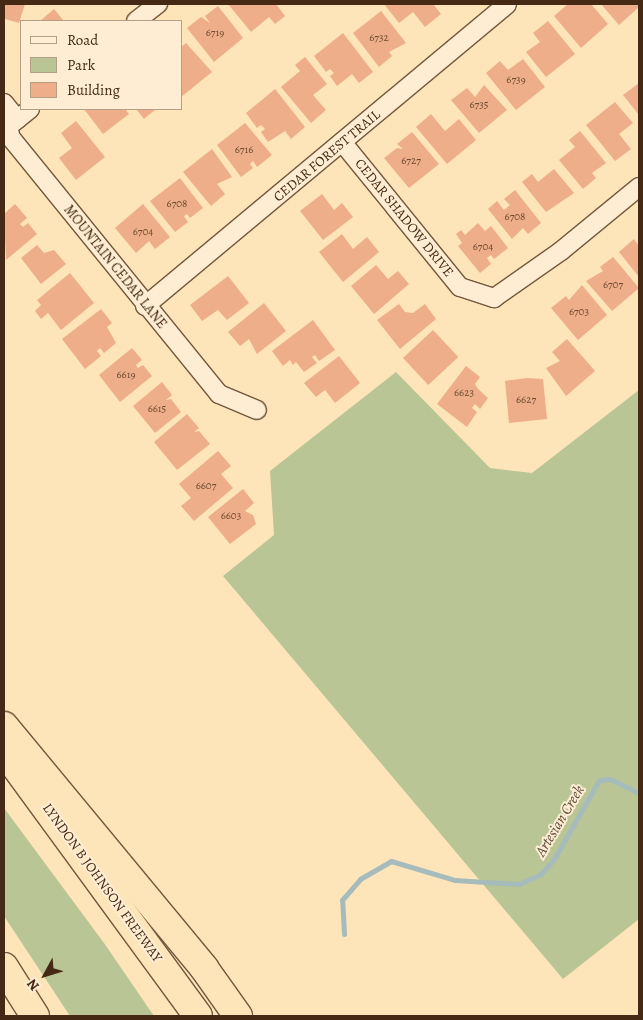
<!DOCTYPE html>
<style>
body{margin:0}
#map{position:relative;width:643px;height:1020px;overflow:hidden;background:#fee4b9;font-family:Alegreya,serif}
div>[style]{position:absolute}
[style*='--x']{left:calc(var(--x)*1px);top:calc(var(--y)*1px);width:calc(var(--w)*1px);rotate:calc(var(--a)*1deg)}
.green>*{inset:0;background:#b9c594}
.stream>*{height:5px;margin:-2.5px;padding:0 2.5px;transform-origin:2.5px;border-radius:2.5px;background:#a6bbbb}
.building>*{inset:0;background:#edae89;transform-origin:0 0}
.roads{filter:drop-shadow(1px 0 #73583d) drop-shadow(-1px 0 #73583d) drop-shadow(0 1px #73583d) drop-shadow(0 -1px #73583d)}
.street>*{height:18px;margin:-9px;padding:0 9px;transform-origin:9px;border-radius:9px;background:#feedd2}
.highway>*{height:28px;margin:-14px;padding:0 14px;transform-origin:14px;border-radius:14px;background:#fee4b9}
span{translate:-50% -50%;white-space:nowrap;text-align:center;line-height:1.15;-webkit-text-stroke:4px #feedd2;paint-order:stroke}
.number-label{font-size:11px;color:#6f4a31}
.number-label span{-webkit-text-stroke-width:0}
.street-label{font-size:14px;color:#452914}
.water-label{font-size:15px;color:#5d4e3e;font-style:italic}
.frame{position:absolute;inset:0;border:5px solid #452914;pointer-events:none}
.legend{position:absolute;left:20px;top:20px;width:162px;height:90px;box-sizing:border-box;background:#feedd2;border:1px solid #b49f86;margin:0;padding:6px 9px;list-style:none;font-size:15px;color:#452914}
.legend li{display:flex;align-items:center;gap:10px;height:25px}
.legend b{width:25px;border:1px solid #b49f86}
.north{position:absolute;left:20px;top:950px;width:50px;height:50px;-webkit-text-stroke:4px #feedd2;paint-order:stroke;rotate:231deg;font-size:14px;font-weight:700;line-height:20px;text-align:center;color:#452914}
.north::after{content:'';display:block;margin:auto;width:18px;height:22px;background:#452914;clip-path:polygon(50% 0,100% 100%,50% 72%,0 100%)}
</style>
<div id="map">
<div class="green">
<div style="clip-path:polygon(396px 372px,490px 468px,532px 473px,639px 390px,639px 919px,563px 979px,223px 576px,274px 535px,270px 471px)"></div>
<div style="clip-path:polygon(4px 808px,104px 943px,154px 1016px,70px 1016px,4px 916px)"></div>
</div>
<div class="stream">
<div style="--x:344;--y:934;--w:34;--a:-93"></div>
<div style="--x:342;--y:900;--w:28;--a:-49"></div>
<div style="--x:360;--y:879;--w:36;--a:-30"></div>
<div style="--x:391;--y:861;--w:67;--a:16.5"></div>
<div style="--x:455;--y:880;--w:64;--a:3.6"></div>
<div style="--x:519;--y:884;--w:24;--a:-24"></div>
<div style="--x:541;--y:874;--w:20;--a:-49"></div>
<div style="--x:554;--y:859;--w:91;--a:-60.3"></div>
<div style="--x:599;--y:780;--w:11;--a:-5"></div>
<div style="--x:610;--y:779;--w:32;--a:26"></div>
</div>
<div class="building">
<div style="clip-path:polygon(4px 4px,25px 4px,19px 23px,5px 19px)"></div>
<div style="clip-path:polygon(228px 4px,276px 4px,285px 16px,275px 24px,269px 17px,251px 32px)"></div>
<div style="clip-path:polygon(384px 4px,433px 4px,441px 14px,425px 27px,413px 12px,399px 23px)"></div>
<div style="clip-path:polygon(568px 4px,591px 4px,608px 24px,581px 48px,554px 16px)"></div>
<div style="clip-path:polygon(601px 4px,639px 4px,639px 7px,619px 25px)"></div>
<div style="clip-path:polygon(218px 6px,243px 38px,214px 62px,187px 28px,201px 17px,210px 23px,205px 16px)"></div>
<div style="clip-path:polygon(54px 9px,64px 21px,40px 21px)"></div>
<div style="clip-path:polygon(381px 11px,406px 43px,389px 52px,392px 56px,379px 67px,353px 33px)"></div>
<div style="clip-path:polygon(548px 21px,575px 54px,546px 77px,526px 52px,540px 42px,533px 33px)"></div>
<div style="clip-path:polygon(343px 33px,373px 72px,359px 83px,352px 74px,337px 86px,330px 76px,334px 73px,330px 69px,326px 72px,314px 56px)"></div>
<div style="clip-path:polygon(186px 43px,212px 72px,181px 97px,181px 47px)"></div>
<div style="clip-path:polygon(305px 57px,327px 84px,313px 95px,326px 110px,311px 123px,281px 87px,300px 71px,295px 65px)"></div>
<div style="clip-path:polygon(523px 59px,545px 87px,516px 110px,486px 73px,500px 61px,508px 70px)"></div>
<div style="clip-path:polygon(639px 83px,639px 115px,623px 95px)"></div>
<div style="clip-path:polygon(484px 85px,507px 110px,479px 133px,451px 100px,467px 88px,475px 97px)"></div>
<div style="clip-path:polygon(275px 89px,305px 127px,291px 139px,285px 131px,268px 142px,261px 132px,265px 129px,261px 125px,257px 128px,246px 113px)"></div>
<div style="clip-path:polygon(615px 102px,633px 123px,619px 134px,631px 149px,615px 161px,586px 125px)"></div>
<div style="clip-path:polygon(84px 109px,125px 109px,129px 114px,103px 134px)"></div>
<div style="clip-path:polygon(136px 109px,156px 109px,144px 119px)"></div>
<div style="clip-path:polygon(431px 114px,445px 131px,459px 119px,476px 140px,447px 164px,416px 127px)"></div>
<div style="clip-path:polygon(76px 121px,105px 157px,76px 180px,59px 158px,72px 148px,61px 133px)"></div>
<div style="clip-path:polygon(245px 123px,272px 155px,257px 167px,253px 161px,250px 164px,253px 168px,241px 177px,217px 145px)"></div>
<div style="clip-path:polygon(580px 131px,606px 163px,592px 173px,596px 178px,583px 189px,559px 160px,575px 147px,569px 140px)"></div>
<div style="clip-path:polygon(412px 132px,439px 164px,409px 188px,384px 158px,397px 148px,403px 149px,397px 144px)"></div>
<div style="clip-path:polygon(212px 149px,232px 177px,217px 184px,225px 194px,211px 206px,183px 172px)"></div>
<div style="clip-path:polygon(554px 169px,574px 193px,546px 212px,522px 182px,532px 174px,538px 182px)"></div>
<div style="clip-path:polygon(180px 178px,203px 208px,190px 218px,187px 214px,184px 216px,188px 222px,175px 232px,150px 201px)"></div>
<div style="clip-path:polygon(515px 190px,541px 223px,528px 234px,523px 228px,512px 239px,488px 209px,497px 201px,504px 210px,510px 205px,504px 199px)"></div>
<div style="clip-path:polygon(322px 194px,334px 210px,342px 203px,353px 217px,323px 240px,300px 211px)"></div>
<div style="clip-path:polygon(15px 204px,27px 218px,20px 224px,23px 227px,28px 223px,37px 234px,6px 260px,4px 214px)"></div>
<div style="clip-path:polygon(143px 204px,170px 237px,155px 249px,149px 241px,136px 253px,115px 228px)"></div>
<div style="clip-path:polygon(478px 223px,485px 231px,491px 226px,508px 248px,494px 259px,491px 255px,487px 258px,491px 264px,480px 273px,458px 246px,462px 243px,456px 234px,461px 230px,465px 235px)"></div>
<div style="clip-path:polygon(342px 234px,353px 249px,367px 237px,379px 252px,343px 282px,319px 252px)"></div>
<div style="clip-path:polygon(634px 239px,639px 246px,639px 277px,619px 252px)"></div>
<div style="clip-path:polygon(37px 245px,44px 253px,54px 250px,66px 264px,41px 284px,21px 258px)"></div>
<div style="clip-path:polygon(613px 257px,639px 288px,612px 311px,586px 281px,603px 271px,600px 267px)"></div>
<div style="clip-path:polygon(376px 265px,388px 279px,398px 271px,409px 284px,374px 314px,351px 286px)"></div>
<div style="clip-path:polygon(70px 273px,94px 303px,61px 330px,48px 313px,41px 319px,35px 311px,41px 305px,37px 300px)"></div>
<div style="clip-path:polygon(228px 276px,249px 303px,227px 320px,218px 310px,202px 321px,190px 305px)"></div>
<div style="clip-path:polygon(582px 285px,607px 315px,578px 340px,551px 308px,566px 296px,569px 300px)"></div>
<div style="clip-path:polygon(264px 303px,286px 331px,257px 354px,249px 339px,240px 346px,228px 332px)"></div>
<div style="clip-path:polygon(399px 304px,405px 312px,413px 313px,425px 304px,436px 319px,400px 349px,377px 320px)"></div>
<div style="clip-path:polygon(101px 309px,112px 323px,107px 327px,116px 343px,104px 353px,100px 348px,97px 351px,101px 356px,85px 369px,62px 339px)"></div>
<div style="clip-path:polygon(313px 320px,335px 350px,319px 361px,315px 355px,312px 357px,317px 363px,304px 372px,296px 362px,293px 365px,290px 360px,283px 366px,272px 351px)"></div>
<div style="left:433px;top:330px;width:37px;height:41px;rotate:47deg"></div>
<div style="clip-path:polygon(567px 339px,595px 371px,566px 396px,546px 368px,560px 361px,552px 352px)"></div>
<div style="clip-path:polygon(132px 348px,142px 360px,136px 365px,138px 368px,143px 365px,152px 376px,120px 402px,99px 375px)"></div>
<div style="clip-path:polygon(339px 356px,360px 383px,335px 403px,325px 390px,316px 397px,304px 383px)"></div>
<div style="clip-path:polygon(466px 366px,480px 377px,475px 384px,478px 389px,488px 398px,480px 409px,475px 404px,472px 408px,477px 412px,467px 427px,437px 404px)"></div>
<div style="clip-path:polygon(527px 378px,543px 379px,547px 419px,509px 423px,505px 381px)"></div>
<div style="clip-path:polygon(162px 382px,172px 395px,166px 400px,171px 399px,181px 412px,155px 433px,133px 406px)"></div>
<div style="clip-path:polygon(187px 414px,199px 428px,194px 432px,199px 431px,210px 444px,177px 470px,154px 442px)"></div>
<div style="clip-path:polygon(218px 451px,231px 466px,221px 474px,233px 488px,194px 521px,181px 506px,191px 498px,179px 484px)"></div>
<div style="clip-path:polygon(243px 489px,254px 503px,245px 511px,253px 515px,256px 524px,230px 544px,208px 517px)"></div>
</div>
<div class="roads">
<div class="street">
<div style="--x:136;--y:21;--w:28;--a:-38"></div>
<div style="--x:4;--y:103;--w:21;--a:51"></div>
<div style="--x:30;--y:109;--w:28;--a:141"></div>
<div style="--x:8;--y:127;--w:11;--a:75"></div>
<div style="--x:11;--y:138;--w:330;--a:50.9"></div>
<div style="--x:219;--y:394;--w:41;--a:22.8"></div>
<div style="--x:342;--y:142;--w:187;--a:50.9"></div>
<div style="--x:460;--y:287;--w:36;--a:18"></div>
<div style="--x:494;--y:298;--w:82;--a:-35"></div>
<div style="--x:561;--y:251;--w:101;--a:-39.4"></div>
<div style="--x:145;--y:306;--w:471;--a:-39.8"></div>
</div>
<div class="highway">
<div style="--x:4;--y:726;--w:314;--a:50.4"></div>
<div style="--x:204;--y:968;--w:59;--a:54.7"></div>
<div style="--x:10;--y:759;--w:318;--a:53.8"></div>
<div style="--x:4;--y:967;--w:58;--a:57.7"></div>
</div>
</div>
<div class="number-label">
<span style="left:215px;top:33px">6719</span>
<span style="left:379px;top:38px">6732</span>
<span style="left:516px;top:80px">6739</span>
<span style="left:479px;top:105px">6735</span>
<span style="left:244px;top:150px">6716</span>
<span style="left:411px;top:161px">6727</span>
<span style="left:177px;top:204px">6708</span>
<span style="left:515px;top:217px">6708</span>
<span style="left:143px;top:232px">6704</span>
<span style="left:483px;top:247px">6704</span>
<span style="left:613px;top:285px">6707</span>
<span style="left:579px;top:312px">6703</span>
<span style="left:126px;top:375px">6619</span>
<span style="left:464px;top:393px">6623</span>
<span style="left:526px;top:400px">6627</span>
<span style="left:157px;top:409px">6615</span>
<span style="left:206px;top:486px">6607</span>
<span style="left:231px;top:516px">6603</span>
</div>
<div class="street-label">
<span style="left:327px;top:156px;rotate:-40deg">CEDAR FOREST TRAIL</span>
<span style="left:404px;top:218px;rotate:51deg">CEDAR SHADOW DRIVE</span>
<span style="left:115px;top:267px;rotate:51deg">MOUNTAIN CEDAR LANE</span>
<span style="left:102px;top:883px;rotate:54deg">LYNDON B JOHNSON FREEWAY</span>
</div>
<div class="water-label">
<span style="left:560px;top:821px;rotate:-59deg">Artesian Creek</span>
</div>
<div class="frame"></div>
<ul class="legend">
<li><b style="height:6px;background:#feedd2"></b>Road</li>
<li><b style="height:14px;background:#b9c594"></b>Park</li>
<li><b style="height:14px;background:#edae89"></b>Building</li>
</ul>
<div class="north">N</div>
</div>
